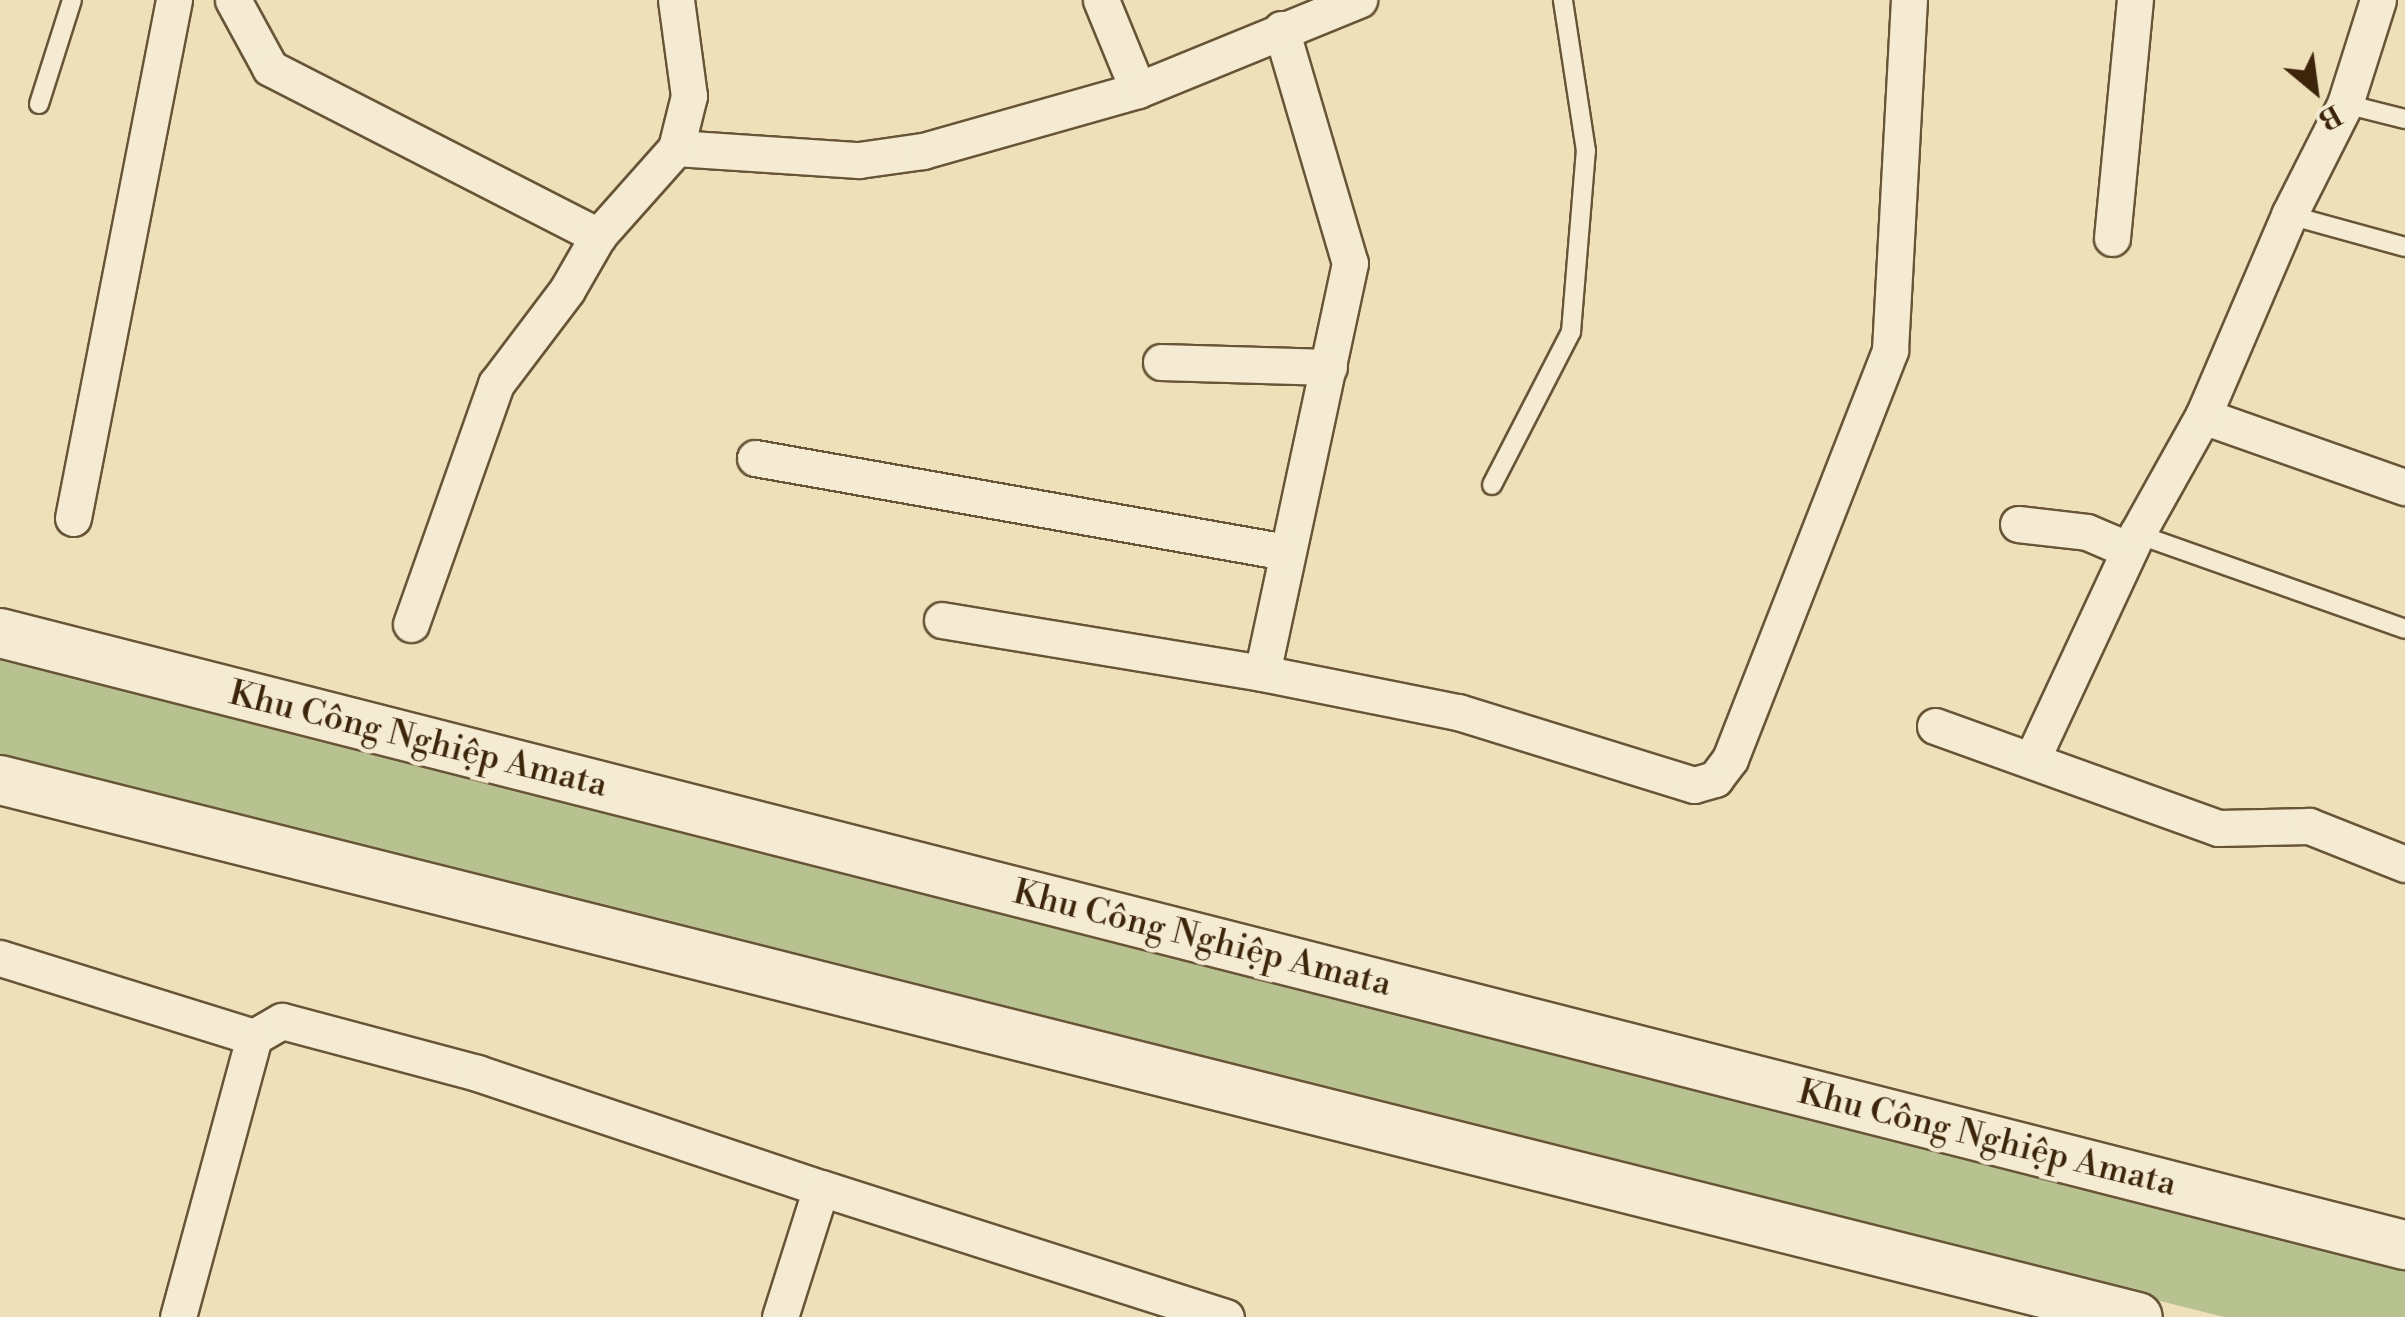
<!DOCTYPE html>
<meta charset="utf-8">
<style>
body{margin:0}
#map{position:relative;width:2405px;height:1317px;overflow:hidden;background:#eee0b9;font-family:"Libre Bodoni",serif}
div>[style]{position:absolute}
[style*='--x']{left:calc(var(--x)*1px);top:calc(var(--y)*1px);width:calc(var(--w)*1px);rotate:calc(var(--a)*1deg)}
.green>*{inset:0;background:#b8c290}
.roads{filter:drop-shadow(2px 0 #685436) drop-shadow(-2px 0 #685436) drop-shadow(0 2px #685436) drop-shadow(0 -2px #685436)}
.lane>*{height:18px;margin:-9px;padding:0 9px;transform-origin:9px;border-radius:9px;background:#f4ebd2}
.street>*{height:35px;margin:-17.5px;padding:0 17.5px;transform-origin:17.5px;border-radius:17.5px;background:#f4ebd2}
.secondary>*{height:48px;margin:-24px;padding:0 24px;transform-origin:24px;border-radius:24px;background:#f4ebd2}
span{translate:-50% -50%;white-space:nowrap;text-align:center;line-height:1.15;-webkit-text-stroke:9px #f4ebd2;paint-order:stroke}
.street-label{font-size:35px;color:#3c250b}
.north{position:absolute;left:2265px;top:40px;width:100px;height:100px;-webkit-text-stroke:8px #f4ebd2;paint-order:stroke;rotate:151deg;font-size:28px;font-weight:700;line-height:40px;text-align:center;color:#3c250b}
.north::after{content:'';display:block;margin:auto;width:35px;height:45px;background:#3c250b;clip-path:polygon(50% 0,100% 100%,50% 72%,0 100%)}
</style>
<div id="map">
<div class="green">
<div style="clip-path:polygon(0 656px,2405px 1268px,2405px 1317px,2224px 1317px,0 758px)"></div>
</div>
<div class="roads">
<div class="lane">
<div style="--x:39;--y:104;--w:109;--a:-72.4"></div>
<div style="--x:2345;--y:104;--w:62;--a:14"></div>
<div style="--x:2289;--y:215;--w:120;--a:15.4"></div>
<div style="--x:1492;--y:485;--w:172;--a:-62.7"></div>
<div style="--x:1571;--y:332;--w:182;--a:-85.3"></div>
<div style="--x:1586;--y:151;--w:153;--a:-98.7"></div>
<div style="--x:2137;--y:534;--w:284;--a:19.5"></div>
</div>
<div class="street">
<div style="--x:233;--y:0;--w:77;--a:61.4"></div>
<div style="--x:270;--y:68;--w:369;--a:27.1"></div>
<div style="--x:1101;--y:0;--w:97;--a:67.7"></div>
<div style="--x:1281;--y:29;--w:244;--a:73.6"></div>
<div style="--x:1350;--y:263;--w:419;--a:102.1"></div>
<div style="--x:1262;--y:673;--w:200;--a:11.3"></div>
<div style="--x:1458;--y:712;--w:247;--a:17.2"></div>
<div style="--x:1694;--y:785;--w:22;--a:-16"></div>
<div style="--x:1715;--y:779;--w:25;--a:-53"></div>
<div style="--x:1730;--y:759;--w:439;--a:-68.6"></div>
<div style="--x:1890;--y:350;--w:351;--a:-86.9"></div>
<div style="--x:676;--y:148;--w:183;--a:3.8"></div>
<div style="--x:859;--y:160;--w:65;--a:-8"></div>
<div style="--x:923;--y:151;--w:223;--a:-15.8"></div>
<div style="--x:1138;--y:90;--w:239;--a:-22.2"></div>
<div style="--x:2112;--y:238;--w:239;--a:-84.5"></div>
<div style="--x:1161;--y:362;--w:168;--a:1.7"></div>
<div style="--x:2203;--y:416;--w:214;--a:19.4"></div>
<div style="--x:755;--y:458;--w:539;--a:10.04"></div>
<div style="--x:73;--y:518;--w:528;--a:-78.97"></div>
<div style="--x:2018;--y:524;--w:69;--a:6.6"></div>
<div style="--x:2087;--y:532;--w:46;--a:23.2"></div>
<div style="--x:942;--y:620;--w:324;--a:9.4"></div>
<div style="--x:411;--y:624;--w:255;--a:-70.5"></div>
<div style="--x:496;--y:384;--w:118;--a:-52.9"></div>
<div style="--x:567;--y:290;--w:62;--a:-60.1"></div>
<div style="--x:598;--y:236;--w:118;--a:-48.4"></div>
<div style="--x:676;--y:148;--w:54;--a:-76"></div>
<div style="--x:689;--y:96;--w:97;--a:-97.7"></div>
<div style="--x:1935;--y:726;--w:301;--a:19.8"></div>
<div style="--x:2218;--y:828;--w:91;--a:-1.3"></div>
<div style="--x:2309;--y:826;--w:103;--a:21.6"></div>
<div style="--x:2033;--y:757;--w:246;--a:-65"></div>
<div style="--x:2137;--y:534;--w:135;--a:-60.8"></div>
<div style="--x:2203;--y:416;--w:219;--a:-66.8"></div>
<div style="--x:2289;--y:215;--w:124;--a:-63.2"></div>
<div style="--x:2345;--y:104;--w:109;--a:-72.4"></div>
<div style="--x:0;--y:958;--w:266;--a:17.3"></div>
<div style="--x:178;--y:1317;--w:290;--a:-74.8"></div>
<div style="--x:254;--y:1037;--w:32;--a:-30"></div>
<div style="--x:282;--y:1021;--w:202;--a:14.9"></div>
<div style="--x:477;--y:1073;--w:363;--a:18.5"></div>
<div style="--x:780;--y:1317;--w:135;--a:-72.4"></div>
<div style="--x:821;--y:1188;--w:425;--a:17.7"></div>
</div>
<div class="secondary">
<div style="--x:0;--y:633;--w:2482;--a:14.28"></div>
<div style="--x:0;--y:780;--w:2204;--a:14.1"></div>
</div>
</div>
<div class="street-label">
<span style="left:418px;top:740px;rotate:14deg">Khu Công Nghiệp Amata</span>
<span style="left:1202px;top:939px;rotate:14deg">Khu Công Nghiệp Amata</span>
<span style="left:1987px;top:1139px;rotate:14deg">Khu Công Nghiệp Amata</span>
</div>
<div class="north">B</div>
</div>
